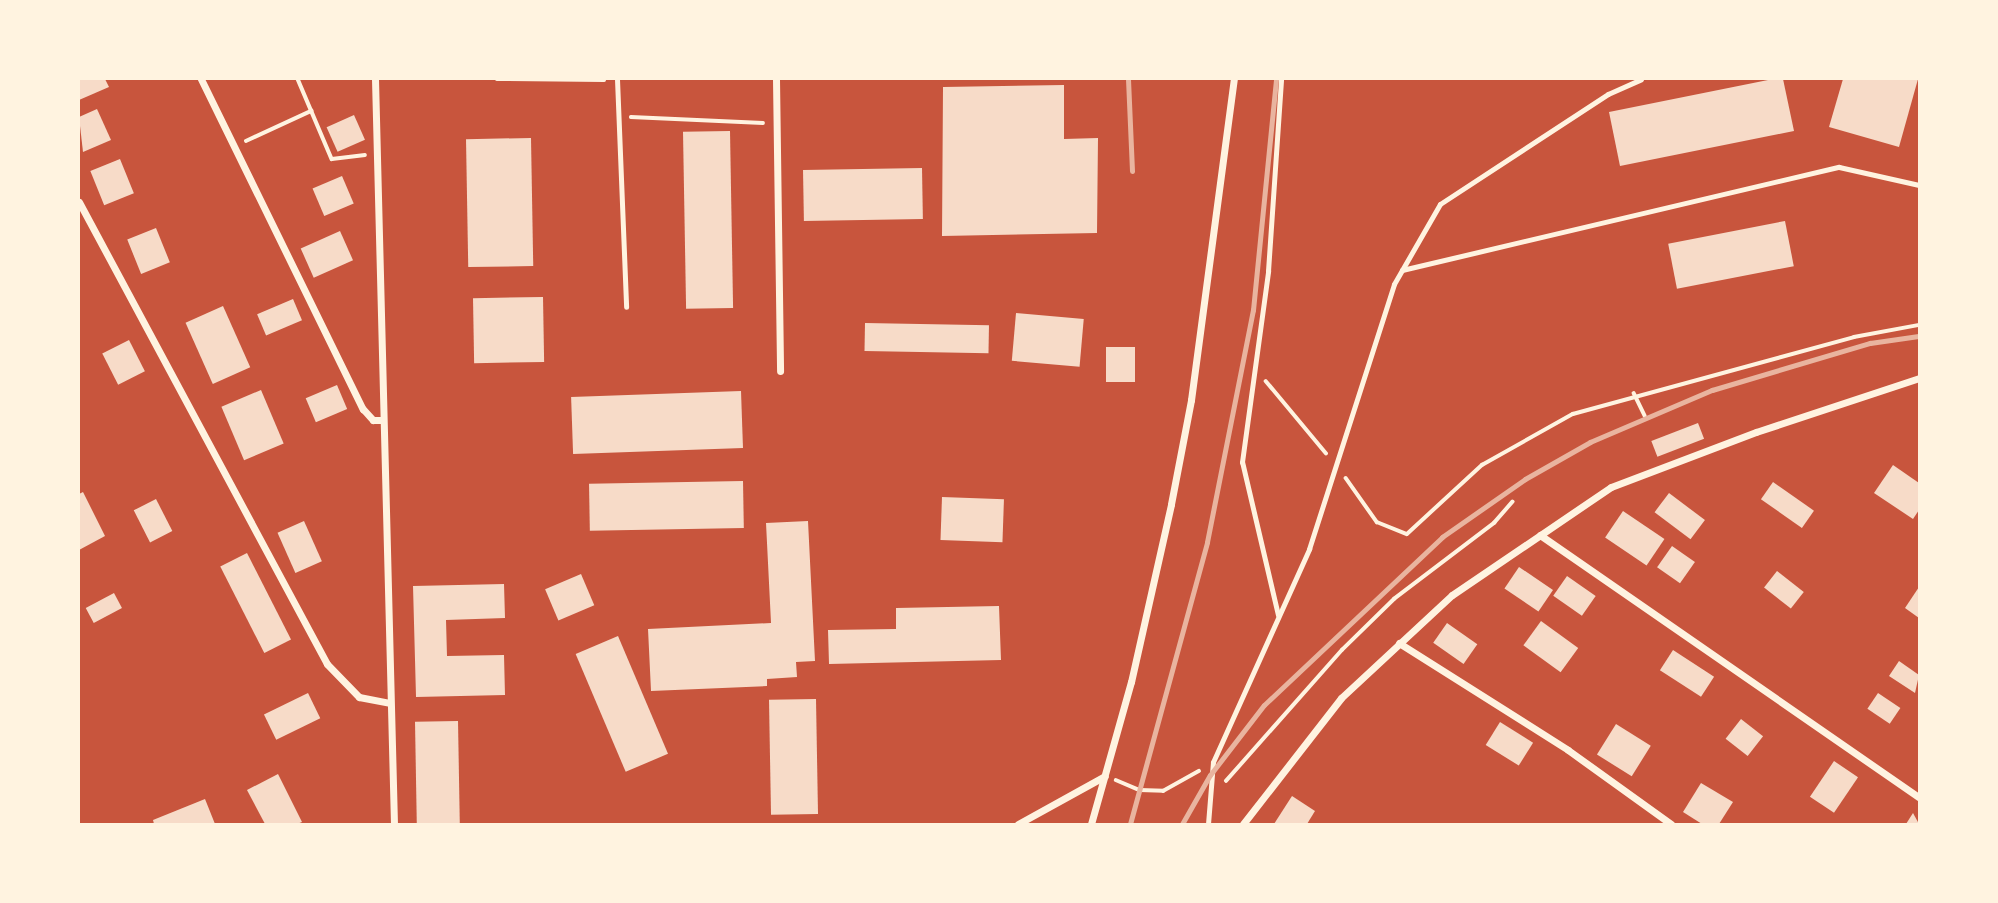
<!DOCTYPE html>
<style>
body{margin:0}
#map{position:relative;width:1998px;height:903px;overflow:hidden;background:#c8553d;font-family:"Noto Sans",sans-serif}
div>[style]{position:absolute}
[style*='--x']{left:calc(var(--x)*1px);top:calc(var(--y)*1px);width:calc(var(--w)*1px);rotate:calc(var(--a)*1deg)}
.building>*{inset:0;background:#f7dbc8;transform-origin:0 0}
.path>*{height:3.5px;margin:-1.75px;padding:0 1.75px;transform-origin:1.75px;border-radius:1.75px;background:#fff3e0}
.service>*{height:5px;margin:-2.5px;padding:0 2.5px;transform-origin:2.5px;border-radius:2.5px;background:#fff3e0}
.minor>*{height:7px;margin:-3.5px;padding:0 3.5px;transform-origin:3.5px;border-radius:3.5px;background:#fff3e0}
.rail>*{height:5px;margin:-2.5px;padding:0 2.5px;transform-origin:2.5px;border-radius:2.5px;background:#e9b49f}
span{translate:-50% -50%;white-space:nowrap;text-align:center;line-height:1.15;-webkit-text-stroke:7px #fff3e0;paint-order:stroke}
.frame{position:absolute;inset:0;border:80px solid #fff3e0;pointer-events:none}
</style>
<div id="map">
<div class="building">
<div style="clip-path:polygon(79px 79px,105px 79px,109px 87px,79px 100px)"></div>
<div style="clip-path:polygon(1773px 79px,1783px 79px,1794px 131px,1620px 166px,1609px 112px)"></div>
<div style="clip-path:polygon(1843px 79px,1918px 79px,1899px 147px,1829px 127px)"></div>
<div style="clip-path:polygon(1064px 85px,1064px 139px,1098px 138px,1097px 233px,942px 236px,943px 87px)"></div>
<div style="clip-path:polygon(97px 109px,111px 140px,83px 152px,79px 117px)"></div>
<div style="left:354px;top:115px;width:27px;height:30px;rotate:66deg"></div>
<div style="left:730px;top:131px;width:177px;height:47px;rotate:89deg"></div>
<div style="left:531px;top:138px;width:128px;height:65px;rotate:89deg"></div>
<div style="left:120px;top:159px;width:37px;height:32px;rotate:68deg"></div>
<div style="left:922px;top:168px;width:51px;height:119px;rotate:89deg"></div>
<div style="left:342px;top:176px;width:30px;height:32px;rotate:67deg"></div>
<div style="left:1785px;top:221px;width:46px;height:119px;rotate:79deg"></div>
<div style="left:156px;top:228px;width:37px;height:31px;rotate:68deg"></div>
<div style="left:340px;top:231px;width:32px;height:43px;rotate:66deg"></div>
<div style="left:543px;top:297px;width:65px;height:70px;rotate:89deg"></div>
<div style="left:293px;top:299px;width:23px;height:39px;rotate:67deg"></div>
<div style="left:223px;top:306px;width:67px;height:41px;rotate:66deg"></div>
<div style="left:1016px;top:313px;width:68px;height:48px;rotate:5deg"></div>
<div style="left:865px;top:323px;width:124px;height:28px;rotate:1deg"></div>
<div style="left:129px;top:340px;width:35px;height:30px;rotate:63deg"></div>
<div style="left:1135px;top:347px;width:35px;height:29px;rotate:90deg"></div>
<div style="left:337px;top:385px;width:26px;height:34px;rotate:67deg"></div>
<div style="left:261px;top:390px;width:58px;height:43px;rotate:67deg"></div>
<div style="left:741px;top:391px;width:57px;height:170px;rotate:88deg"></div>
<div style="left:1698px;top:423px;width:17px;height:50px;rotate:69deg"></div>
<div style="clip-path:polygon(1893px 465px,1919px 483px,1919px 510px,1913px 519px,1874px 493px)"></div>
<div style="left:743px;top:481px;width:47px;height:154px;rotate:89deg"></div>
<div style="left:1773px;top:482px;width:50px;height:21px;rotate:35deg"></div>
<div style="clip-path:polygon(83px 492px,105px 536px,79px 550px,79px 494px)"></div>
<div style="left:1669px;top:493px;width:45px;height:24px;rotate:37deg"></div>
<div style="left:942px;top:497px;width:62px;height:43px;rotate:2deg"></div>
<div style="left:156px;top:499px;width:36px;height:25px;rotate:63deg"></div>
<div style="left:1623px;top:511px;width:50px;height:32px;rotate:34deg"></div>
<div style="left:304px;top:521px;width:44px;height:29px;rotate:66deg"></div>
<div style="clip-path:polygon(808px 521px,815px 661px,796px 662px,797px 677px,767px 679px,767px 686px,651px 691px,648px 629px,771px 623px,766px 523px)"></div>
<div style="left:1672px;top:546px;width:28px;height:26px;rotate:35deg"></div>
<div style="left:247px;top:553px;width:97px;height:30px;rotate:63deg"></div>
<div style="left:1519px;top:567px;width:41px;height:26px;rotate:34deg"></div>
<div style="left:1777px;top:571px;width:34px;height:21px;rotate:38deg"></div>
<div style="left:581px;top:574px;width:34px;height:39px;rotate:67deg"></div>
<div style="left:1567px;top:576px;width:35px;height:24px;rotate:35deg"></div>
<div style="clip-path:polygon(504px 584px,505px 618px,446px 620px,447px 656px,504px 655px,505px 695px,416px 697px,413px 586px)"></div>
<div style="clip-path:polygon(1919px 587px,1919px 618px,1905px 608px)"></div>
<div style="left:114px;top:593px;width:17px;height:32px;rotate:62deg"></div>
<div style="clip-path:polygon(999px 606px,1001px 660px,829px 664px,828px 630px,896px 629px,896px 608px)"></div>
<div style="left:1541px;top:621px;width:46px;height:30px;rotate:36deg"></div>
<div style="left:1447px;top:623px;width:37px;height:24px;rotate:35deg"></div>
<div style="left:618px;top:636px;width:128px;height:46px;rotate:67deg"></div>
<div style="left:1673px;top:650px;width:49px;height:24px;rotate:33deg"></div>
<div style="clip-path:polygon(1899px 661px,1919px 675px,1915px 693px,1889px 676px)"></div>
<div style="left:308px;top:693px;width:28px;height:49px;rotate:64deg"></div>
<div style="left:1878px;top:693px;width:27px;height:19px;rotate:34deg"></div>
<div style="left:816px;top:699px;width:115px;height:47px;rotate:89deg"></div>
<div style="left:1741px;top:719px;width:28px;height:25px;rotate:38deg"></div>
<div style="left:458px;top:721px;width:103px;height:43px;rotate:89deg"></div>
<div style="left:1500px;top:722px;width:39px;height:27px;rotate:32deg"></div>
<div style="left:1616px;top:724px;width:41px;height:36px;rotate:32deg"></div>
<div style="left:1834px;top:761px;width:29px;height:43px;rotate:34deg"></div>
<div style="clip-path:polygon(278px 774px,302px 822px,297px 824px,265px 824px,247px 790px)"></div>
<div style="clip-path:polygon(1701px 783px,1733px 802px,1719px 824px,1702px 824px,1683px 812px)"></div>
<div style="clip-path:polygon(1292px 796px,1315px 811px,1307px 824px,1274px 824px)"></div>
<div style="clip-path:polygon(205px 799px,215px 824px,154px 824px,153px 820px)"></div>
<div style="clip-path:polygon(1913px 813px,1919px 824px,1906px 824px)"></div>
</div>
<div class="path">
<div style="--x:298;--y:79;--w:87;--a:67"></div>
<div style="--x:332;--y:159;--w:33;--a:-7"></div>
<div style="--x:497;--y:79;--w:107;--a:0.5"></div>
<div style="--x:631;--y:117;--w:132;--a:2.6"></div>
<div style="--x:246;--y:141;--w:72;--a:-24.8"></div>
<div style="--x:1266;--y:381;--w:94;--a:50.2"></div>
<div style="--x:1634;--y:393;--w:25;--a:64"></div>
<div style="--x:1346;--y:478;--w:54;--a:54.8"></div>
<div style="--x:1377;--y:522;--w:32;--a:22"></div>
<div style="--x:1407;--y:534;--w:102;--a:-42.6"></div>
<div style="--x:1482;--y:465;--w:104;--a:-29.3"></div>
<div style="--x:1573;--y:414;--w:291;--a:-15.3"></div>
<div style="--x:1854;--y:337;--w:66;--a:-10.5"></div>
<div style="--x:1116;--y:780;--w:26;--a:23"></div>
<div style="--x:1140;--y:790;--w:23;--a:2"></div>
<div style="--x:1163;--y:791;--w:41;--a:-29.1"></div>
<div style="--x:1226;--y:781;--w:175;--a:-48.5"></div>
<div style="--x:1342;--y:650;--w:73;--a:-44.4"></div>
<div style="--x:1394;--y:599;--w:126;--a:-37.2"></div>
<div style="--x:1494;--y:523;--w:28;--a:-49"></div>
</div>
<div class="service">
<div style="--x:617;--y:79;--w:228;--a:87.7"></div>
<div style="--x:1402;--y:270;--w:449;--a:-13.3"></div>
<div style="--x:1839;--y:167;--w:82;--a:12.7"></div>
<div style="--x:1278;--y:615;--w:157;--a:-103.2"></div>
<div style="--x:1242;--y:462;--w:193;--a:-82.2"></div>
<div style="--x:1268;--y:271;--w:192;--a:-86.1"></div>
<div style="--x:1208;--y:824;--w:62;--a:-85.4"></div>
<div style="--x:1213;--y:762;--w:234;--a:-65.7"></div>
<div style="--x:1309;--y:549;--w:278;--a:-72.2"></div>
<div style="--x:1394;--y:284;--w:92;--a:-60.1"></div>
<div style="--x:1440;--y:204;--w:201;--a:-33.2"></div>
<div style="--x:1608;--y:94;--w:36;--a:-24"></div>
</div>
<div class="minor">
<div style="--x:201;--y:79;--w:368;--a:63.9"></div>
<div style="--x:363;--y:409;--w:15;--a:48"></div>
<div style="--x:373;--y:420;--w:10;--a:0"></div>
<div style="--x:375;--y:79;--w:745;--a:88.54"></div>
<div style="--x:776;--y:79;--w:292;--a:89.2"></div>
<div style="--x:79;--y:202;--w:524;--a:61.77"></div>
<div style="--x:327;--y:664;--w:46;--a:45.9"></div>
<div style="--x:359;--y:697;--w:31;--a:11"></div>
<div style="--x:1540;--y:535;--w:461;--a:34.7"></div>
<div style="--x:1399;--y:643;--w:200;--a:32.3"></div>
<div style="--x:1568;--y:750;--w:127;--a:35.7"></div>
<div style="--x:1018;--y:824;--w:99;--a:-28.9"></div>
<div style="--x:1091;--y:824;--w:148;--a:-74.3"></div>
<div style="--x:1131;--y:682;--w:182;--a:-77.3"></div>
<div style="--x:1171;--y:504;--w:106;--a:-79.1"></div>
<div style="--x:1191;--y:400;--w:324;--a:-82.4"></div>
<div style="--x:1243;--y:824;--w:160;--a:-52.1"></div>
<div style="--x:1341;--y:698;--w:151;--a:-42.9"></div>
<div style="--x:1452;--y:595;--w:192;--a:-34.2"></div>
<div style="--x:1611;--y:487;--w:155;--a:-20.8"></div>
<div style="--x:1756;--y:432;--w:172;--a:-18.3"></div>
</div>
<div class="rail">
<div style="--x:1128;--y:79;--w:92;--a:87.5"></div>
<div style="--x:1130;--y:824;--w:292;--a:-74.7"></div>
<div style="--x:1207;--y:542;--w:237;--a:-78.8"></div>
<div style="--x:1253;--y:310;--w:232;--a:-84.3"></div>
<div style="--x:1182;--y:824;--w:56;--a:-60.3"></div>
<div style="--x:1210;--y:775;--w:88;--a:-52.4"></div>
<div style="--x:1264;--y:705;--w:245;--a:-43.3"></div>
<div style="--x:1442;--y:537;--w:101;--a:-34.9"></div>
<div style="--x:1525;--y:479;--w:75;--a:-29.6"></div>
<div style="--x:1590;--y:442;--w:133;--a:-23.1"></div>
<div style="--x:1712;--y:390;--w:165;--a:-16.6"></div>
<div style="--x:1870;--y:343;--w:49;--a:-8.1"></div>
</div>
<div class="frame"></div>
</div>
